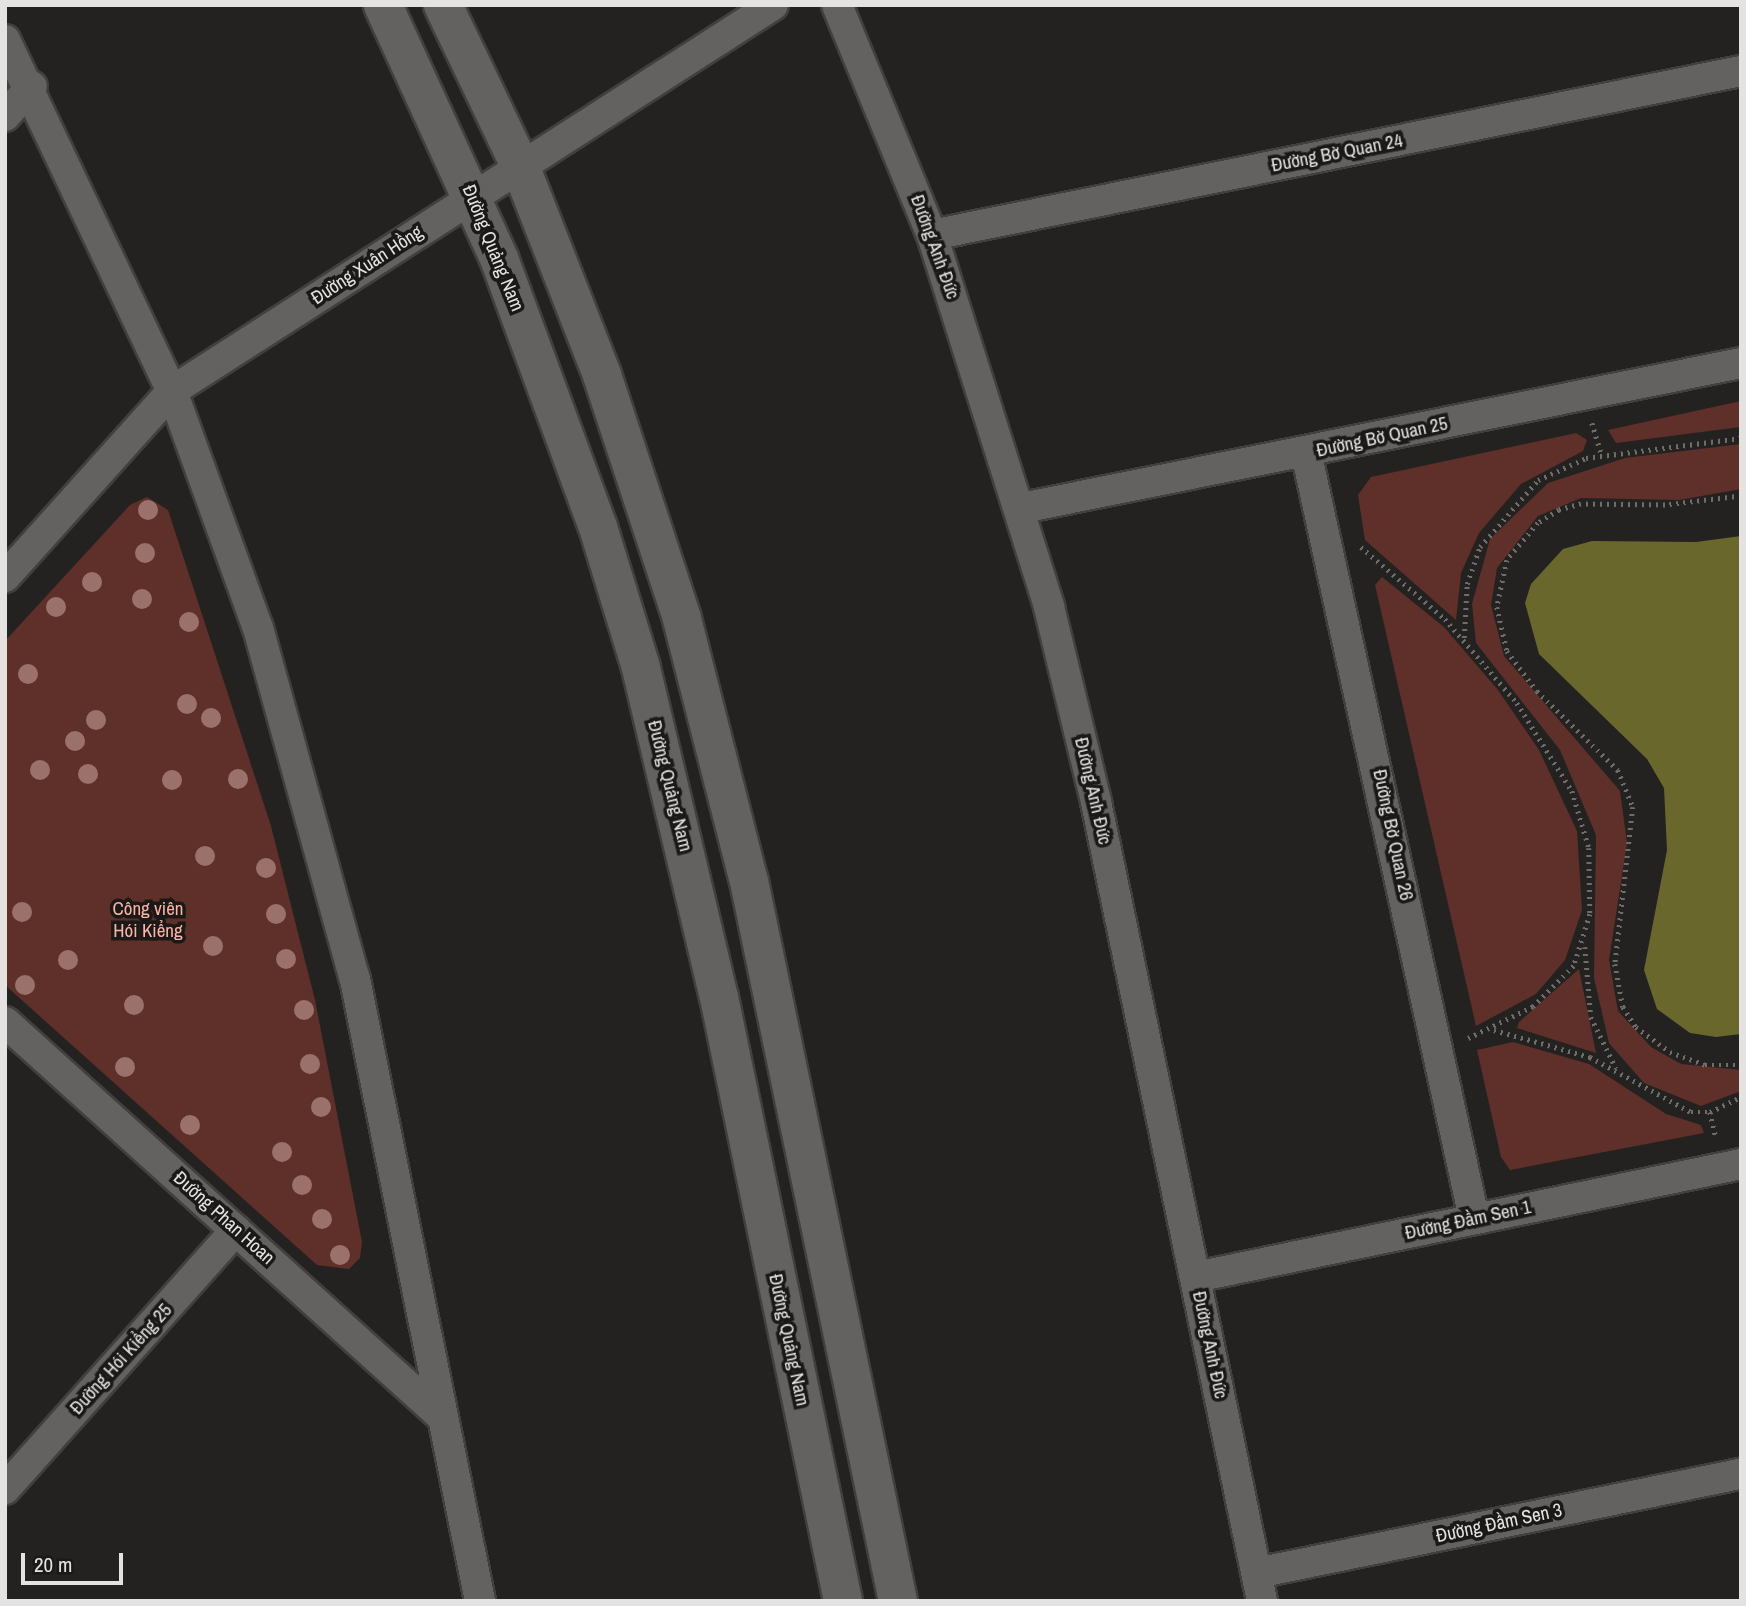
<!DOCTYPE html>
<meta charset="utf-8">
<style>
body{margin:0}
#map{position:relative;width:1746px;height:1606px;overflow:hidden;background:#242220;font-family:"Archivo Narrow",sans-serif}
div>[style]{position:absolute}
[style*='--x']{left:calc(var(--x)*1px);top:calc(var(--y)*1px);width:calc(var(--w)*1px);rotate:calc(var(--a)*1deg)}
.green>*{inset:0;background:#5f2f29}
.water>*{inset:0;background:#69672b}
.path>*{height:4.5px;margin-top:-2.25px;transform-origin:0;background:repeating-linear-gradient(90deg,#6f6d6b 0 2px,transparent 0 7px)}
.roads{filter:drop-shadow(2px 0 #42403e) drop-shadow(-2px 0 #42403e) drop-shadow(0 2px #42403e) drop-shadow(0 -2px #42403e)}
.street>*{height:30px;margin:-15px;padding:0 15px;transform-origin:15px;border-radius:15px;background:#646260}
.secondary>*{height:38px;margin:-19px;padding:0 19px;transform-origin:19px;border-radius:19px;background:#646260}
.trees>*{width:20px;height:20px;margin:-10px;border-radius:50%;background:#9b726b}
span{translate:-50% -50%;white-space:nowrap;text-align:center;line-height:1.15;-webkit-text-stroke:7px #1b1917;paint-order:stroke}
.street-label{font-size:19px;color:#e5e3e2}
.park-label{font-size:19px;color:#fdb3a8}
.frame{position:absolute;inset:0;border:7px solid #e5e3e2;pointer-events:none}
.scale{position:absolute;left:21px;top:1553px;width:102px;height:32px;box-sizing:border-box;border:4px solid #e5e3e2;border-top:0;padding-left:9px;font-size:21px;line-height:24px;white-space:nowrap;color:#e5e3e2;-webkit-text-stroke:5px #1b1917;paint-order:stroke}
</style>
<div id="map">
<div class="green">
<div style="clip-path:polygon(1741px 401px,1741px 427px,1616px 443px,1608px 430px)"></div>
<div style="clip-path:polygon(1576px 433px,1587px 440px,1583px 451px,1521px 484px,1479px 533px,1461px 573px,1456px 620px,1365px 540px,1358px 495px,1371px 477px)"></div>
<div style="clip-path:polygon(1741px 444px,1741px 489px,1679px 500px,1581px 498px,1538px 516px,1497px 568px,1491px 605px,1504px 656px,1620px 791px,1627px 843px,1609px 960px,1618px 1011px,1651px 1047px,1681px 1064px,1741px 1070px,1741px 1091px,1701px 1106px,1644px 1083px,1609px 1043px,1594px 978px,1596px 835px,1560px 750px,1476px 643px,1472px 604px,1490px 539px,1548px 483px,1625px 458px)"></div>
<div style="clip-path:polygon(147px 497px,168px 510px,271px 826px,315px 1000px,362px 1242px,360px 1258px,349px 1269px,317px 1265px,5px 985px,5px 641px,130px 505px)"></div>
<div style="clip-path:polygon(1382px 577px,1444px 627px,1498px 690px,1539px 750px,1577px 831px,1582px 910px,1565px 960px,1536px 994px,1476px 1026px,1375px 585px)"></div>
<div style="clip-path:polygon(1579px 969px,1596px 1053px,1517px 1028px,1519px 1022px)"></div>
<div style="clip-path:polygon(1513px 1042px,1589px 1064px,1666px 1114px,1701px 1125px,1704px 1133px,1510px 1170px,1501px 1157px,1477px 1050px)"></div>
</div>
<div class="water">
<div style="clip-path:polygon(1741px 536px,1741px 1034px,1716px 1037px,1690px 1033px,1657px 1009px,1644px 970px,1667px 850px,1664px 788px,1647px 759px,1539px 654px,1525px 603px,1531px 584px,1563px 549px,1592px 541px,1696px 542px)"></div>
</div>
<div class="path">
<div style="--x:1592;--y:423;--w:34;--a:73"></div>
<div style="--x:1741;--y:496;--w:77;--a:173.2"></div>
<div style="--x:1665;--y:505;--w:84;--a:-179.3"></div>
<div style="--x:1581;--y:504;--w:23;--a:165"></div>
<div style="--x:1559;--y:510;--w:25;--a:148"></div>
<div style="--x:1538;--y:523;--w:48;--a:130"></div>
<div style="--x:1507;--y:560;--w:48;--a:102"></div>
<div style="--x:1497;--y:607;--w:45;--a:77.2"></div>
<div style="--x:1507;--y:651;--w:50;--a:53.1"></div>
<div style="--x:1537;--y:691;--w:113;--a:44.3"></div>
<div style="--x:1618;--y:770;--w:40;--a:68"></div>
<div style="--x:1633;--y:807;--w:158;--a:96.5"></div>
<div style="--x:1615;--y:964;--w:44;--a:79.5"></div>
<div style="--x:1623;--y:1007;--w:24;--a:57"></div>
<div style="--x:1636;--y:1027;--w:42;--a:36.3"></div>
<div style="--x:1670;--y:1052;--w:37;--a:20"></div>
<div style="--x:1705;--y:1065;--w:36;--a:0"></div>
<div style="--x:1361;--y:547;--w:111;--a:40.6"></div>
<div style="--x:1445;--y:619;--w:111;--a:49.4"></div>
<div style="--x:1517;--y:703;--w:104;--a:58"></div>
<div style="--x:1572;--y:791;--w:59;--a:73.4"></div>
<div style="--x:1589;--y:848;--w:66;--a:89.1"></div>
<div style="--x:1590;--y:914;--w:54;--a:107.1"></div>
<div style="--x:1574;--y:966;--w:58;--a:135"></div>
<div style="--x:1533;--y:1007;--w:73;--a:154.1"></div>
<div style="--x:1464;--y:638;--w:54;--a:-86.8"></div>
<div style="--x:1467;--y:584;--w:39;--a:-71"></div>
<div style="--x:1480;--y:547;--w:89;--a:-49.1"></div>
<div style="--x:1538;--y:480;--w:53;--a:-24.6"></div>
<div style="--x:1586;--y:458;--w:156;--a:-7.4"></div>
<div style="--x:1585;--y:947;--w:70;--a:85.1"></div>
<div style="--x:1591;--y:1017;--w:57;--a:63.9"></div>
<div style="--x:1494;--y:1030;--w:100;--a:15.7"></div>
<div style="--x:1590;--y:1057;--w:115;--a:28.6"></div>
<div style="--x:1691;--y:1112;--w:19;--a:0"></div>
<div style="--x:1710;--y:1112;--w:34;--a:-26"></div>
<div style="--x:1710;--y:1112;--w:27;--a:77"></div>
</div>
<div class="roads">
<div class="street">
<div style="--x:837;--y:5;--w:249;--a:67.6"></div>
<div style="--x:932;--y:235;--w:390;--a:72.5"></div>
<div style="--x:1049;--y:607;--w:201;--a:76.4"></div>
<div style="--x:1096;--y:802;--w:816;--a:78.26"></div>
<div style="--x:5;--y:40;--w:389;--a:64.6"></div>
<div style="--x:172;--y:391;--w:252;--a:70.1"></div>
<div style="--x:258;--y:628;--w:364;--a:74.6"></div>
<div style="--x:355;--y:979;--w:634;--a:78.64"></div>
<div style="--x:5;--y:116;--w:40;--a:-48"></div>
<div style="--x:932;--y:235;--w:825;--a:-11.46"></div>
<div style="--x:1306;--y:452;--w:784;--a:77.63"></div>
<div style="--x:1022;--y:508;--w:733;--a:-11.4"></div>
<div style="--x:5;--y:577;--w:250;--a:-48.1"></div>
<div style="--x:172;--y:391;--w:714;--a:-32.71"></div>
<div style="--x:5;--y:1022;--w:588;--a:42.1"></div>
<div style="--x:1196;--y:1277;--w:557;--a:-11.71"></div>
<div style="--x:5;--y:1489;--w:347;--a:-48.3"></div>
<div style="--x:1257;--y:1573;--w:494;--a:-11.6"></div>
</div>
<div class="secondary">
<div style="--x:383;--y:5;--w:281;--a:65.4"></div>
<div style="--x:500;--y:261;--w:283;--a:69.8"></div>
<div style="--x:598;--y:527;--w:147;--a:73"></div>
<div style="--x:641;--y:668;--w:338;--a:76.7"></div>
<div style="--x:719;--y:997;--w:617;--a:78.4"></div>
<div style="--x:443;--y:5;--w:181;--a:64.4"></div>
<div style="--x:521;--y:168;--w:222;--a:68.6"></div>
<div style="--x:602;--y:375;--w:257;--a:71.8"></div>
<div style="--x:682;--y:619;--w:270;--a:75.7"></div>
<div style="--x:749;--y:881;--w:735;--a:78.31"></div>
</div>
</div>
<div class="trees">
<div style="left:148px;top:510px"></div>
<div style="left:145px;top:553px"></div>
<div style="left:92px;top:582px"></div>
<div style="left:142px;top:599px"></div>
<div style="left:56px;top:607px"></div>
<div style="left:189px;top:622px"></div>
<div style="left:28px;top:674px"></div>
<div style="left:187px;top:704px"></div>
<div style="left:211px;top:718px"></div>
<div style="left:96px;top:720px"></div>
<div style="left:75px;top:741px"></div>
<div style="left:40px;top:770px"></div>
<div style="left:88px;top:774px"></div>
<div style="left:238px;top:779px"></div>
<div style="left:172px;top:780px"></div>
<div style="left:205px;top:856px"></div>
<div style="left:266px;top:868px"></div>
<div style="left:22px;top:912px"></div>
<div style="left:276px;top:914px"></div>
<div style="left:213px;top:946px"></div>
<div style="left:286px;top:959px"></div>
<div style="left:68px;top:960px"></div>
<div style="left:25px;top:985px"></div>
<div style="left:134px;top:1005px"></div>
<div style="left:304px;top:1010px"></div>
<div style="left:310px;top:1064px"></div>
<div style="left:125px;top:1067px"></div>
<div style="left:321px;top:1107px"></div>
<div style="left:190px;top:1125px"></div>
<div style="left:282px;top:1152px"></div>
<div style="left:302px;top:1185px"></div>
<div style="left:322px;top:1219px"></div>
<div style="left:340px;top:1255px"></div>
</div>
<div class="street-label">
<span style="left:1337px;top:153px;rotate:-11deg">Đường Bờ Quan 24</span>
<span style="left:935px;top:247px;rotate:70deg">Đường Anh Đức</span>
<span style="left:493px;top:248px;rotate:68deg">Đường Quảng Nam</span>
<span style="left:367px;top:265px;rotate:-33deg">Đường Xuân Hồng</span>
<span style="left:1382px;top:437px;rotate:-12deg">Đường Bờ Quan 25</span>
<span style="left:670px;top:786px;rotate:76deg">Đường Quảng Nam</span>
<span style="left:1093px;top:791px;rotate:77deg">Đường Anh Đức</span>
<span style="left:1393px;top:835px;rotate:78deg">Đường Bờ Quan 26</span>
<span style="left:224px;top:1218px;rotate:42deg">Đường Phan Hoan</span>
<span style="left:1468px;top:1220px;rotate:-12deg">Đường Đầm Sen 1</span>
<span style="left:789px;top:1340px;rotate:78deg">Đường Quảng Nam</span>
<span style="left:1210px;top:1345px;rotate:78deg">Đường Anh Đức</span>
<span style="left:121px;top:1359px;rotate:-48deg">Đường Hói Kiểng 25</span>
<span style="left:1499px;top:1523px;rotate:-12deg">Đường Đầm Sen 3</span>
</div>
<div class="park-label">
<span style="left:148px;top:920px">Công viên<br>Hói Kiểng</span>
</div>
<div class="frame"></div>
<div class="scale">20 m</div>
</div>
